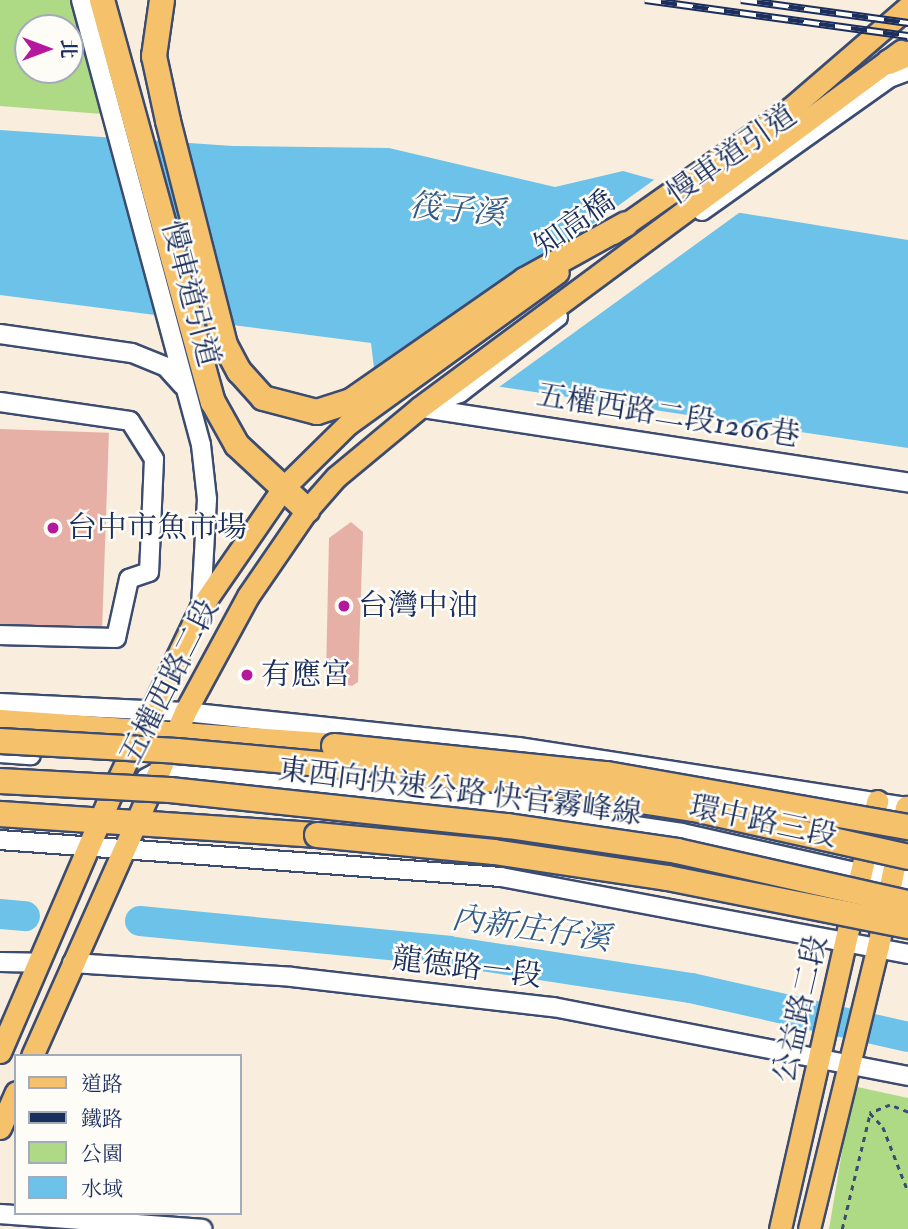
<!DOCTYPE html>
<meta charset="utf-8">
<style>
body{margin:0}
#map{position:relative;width:908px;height:1229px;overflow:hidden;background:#f9eede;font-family:"IM FELL Double Pica","Noto Serif TC",serif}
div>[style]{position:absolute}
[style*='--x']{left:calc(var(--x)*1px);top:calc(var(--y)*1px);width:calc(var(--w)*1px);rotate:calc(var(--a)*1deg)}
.green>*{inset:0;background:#aeda86}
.water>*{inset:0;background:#6cc2e9}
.pier>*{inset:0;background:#f9eede}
.river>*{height:30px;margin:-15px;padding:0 15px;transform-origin:15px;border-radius:15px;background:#6cc2e9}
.building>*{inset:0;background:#e7b0a6;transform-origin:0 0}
.path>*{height:2.5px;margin-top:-1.25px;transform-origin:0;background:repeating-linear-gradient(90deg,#3c4c71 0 5px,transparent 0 10px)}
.roads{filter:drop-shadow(2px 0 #3c4c71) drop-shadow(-2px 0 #3c4c71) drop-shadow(0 2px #3c4c71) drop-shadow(0 -2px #3c4c71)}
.minor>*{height:18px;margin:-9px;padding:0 9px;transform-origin:9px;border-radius:9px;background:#fff}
.major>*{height:21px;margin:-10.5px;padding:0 10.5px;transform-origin:10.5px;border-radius:10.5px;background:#f6c16b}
.highway>*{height:24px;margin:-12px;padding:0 12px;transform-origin:12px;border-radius:12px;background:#f6c16b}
.rail>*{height:8px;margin-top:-4px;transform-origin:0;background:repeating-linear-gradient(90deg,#fdfcf7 0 16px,#1b2f5e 0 32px);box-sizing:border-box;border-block:2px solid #1b2f5e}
.bridges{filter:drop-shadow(2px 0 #3c4c71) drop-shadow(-2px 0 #3c4c71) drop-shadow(0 2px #3c4c71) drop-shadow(0 -2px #3c4c71)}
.highway-bridge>*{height:24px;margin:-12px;padding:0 12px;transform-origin:12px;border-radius:12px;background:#f6c16b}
.dots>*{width:19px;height:19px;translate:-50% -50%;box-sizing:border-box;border:4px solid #fdfcf7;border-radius:50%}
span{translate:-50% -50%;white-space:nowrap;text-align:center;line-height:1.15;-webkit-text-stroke:5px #fdfcf7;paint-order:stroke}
.street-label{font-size:30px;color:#1b2f5e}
.poi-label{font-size:30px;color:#1b2f5e}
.left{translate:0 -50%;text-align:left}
.water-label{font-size:32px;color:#335b88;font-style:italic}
.legend{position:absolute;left:14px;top:1054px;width:228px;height:161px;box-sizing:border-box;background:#fdfcf7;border:2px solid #a3aaba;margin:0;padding:9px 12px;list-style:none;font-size:21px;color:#1b2f5e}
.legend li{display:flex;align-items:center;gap:14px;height:35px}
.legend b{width:35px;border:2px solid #a3aaba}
.north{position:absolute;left:14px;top:14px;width:70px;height:70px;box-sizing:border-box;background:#fdfcf7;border:2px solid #a3aaba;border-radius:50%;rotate:90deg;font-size:19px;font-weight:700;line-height:28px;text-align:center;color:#1b2f5e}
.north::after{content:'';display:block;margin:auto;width:24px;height:32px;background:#b5179e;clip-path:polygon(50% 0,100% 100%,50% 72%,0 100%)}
</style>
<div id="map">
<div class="green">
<div style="clip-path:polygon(evenodd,0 0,72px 0,102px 114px,0 106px,0 0,28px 28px,70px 28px,70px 70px,28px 70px,28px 28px)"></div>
<div style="clip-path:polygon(853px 1086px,908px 1098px,908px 1229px,829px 1229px)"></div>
</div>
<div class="water">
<div style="clip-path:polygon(0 130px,233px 146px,389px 148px,555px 187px,623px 171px,691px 190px,723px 210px,908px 240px,908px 448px,374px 368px,371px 343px,0 295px)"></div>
</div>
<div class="pier">
<div style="clip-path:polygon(658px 177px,693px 187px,724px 207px,743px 210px,495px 390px,386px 373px)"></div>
</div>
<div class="river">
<div style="--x:0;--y:914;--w:25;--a:5"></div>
<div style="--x:140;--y:921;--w:310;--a:5.5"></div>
<div style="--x:449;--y:951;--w:245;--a:8.7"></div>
<div style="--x:691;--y:988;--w:222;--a:12.7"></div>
</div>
<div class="building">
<div style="left:0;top:429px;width:109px;height:195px;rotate:2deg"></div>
<div style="clip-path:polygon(351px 522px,363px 532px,358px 682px,352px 686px,332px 681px,326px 674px,329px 538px)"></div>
</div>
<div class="path">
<div style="--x:908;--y:1112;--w:19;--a:-159"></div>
<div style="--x:890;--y:1105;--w:22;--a:158"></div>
<div style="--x:870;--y:1113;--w:19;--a:47"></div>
<div style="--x:883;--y:1127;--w:69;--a:68.7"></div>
<div style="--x:842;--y:1229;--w:119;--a:-76.4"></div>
</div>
<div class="roads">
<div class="minor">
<div style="--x:81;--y:0;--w:461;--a:74.9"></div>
<div style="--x:201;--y:445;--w:54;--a:83.7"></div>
<div style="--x:207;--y:499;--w:108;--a:93.2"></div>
<div style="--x:702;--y:211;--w:229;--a:-35.4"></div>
<div style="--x:889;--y:78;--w:20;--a:-20"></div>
<div style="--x:0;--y:334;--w:133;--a:8.2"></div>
<div style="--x:132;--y:353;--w:37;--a:22"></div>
<div style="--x:166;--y:367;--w:25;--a:48"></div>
<div style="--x:0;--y:402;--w:131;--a:8.3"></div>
<div style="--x:130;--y:421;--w:45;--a:57.7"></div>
<div style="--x:154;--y:459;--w:113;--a:92.5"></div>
<div style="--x:149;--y:572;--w:21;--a:161"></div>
<div style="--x:129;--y:579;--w:60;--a:102.4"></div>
<div style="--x:116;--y:638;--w:116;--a:-178.5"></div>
<div style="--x:432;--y:403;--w:30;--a:-20"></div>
<div style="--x:460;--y:393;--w:124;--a:-37.8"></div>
<div style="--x:422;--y:408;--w:492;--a:8.7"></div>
<div style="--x:0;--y:703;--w:185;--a:2.8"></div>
<div style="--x:185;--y:712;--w:336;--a:6"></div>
<div style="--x:519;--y:747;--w:394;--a:8.8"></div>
<div style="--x:0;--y:753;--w:31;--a:4"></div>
<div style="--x:146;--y:778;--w:11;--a:-27"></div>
<div style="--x:156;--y:773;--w:163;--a:4.2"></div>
<div style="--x:319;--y:785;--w:192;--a:6.6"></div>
<div style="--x:510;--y:807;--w:174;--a:8.6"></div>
<div style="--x:682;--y:833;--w:232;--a:12.7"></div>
<div style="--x:467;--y:790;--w:105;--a:7.7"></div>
<div style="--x:0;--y:840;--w:502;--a:4.22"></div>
<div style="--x:501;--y:877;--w:414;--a:10.7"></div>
<div style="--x:880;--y:864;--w:29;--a:14"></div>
<div style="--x:0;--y:962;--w:39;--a:1"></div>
<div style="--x:72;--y:963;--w:220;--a:3.6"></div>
<div style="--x:292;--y:977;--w:263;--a:6.6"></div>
<div style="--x:553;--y:1007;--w:362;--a:11"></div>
<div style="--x:0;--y:1214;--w:203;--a:4.2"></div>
</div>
<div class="major">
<div style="--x:613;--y:233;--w:218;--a:-35.1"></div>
<div style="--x:791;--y:108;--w:155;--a:-40.8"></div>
<div style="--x:0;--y:1052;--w:279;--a:-66.7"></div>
<div style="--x:110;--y:796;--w:210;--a:-64.3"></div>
<div style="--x:201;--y:607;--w:145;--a:-55.4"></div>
<div style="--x:283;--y:488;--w:91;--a:-44.6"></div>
<div style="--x:348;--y:424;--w:259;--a:-35.9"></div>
<div style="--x:32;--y:1056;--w:376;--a:-66"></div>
<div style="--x:185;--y:712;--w:132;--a:-61.5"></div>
<div style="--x:248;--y:596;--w:104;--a:-55.5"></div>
<div style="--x:307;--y:510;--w:44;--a:-48.7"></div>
<div style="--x:336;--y:477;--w:108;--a:-39.7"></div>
<div style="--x:419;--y:408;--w:600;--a:-36.53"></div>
<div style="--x:0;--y:1128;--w:39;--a:-66"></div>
<div style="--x:780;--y:1229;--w:439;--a:-77.2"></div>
<div style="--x:809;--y:1229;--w:291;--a:-76.3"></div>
<div style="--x:878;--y:946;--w:142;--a:-78.6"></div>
</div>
<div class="highway">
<div style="--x:102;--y:0;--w:417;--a:74.6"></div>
<div style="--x:213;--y:402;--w:49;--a:60.8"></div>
<div style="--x:237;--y:445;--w:96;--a:42.9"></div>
<div style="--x:162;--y:0;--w:57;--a:98.1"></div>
<div style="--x:154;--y:56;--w:66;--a:77.8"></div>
<div style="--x:168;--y:121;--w:231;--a:75.7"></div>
<div style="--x:225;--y:345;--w:30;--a:62"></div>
<div style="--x:239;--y:371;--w:36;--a:48"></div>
<div style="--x:263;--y:398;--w:56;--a:14.5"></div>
<div style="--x:317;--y:412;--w:36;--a:-18"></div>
<div style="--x:351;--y:401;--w:212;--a:-34.8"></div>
<div style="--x:525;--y:280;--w:115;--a:-29"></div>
<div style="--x:889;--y:62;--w:21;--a:-23"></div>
<div style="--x:0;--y:722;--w:335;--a:4.1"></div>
<div style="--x:0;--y:814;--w:318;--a:3.8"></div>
</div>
</div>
<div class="rail">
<div style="--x:645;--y:0;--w:265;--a:7.8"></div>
<div style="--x:741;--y:0;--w:169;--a:7.8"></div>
</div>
<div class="bridges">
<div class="highway-bridge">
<div style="--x:0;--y:741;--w:177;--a:3.2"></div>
<div style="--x:177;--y:751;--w:341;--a:5.2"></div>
<div style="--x:517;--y:782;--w:179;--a:8.7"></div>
<div style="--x:694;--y:809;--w:219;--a:12.6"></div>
<div style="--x:334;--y:746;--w:274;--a:5.9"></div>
<div style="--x:607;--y:774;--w:306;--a:10"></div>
<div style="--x:0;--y:781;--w:170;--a:3"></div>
<div style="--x:170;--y:790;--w:340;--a:6.1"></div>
<div style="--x:508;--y:826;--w:171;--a:8.4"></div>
<div style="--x:677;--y:851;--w:237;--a:12.7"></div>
<div style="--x:317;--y:835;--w:178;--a:5.5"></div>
<div style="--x:494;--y:852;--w:176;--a:8.5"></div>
<div style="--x:668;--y:878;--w:245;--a:11.3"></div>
</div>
</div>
<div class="dots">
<div style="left:53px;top:528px;background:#b5179e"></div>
<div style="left:344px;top:606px;background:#b5179e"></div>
<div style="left:247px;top:675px;background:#b5179e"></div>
</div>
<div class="street-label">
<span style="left:732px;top:155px;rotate:-35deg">慢車道引道</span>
<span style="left:575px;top:224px;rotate:-35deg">知高橋</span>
<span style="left:190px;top:294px;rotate:75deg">慢車道引道</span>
<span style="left:668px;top:416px;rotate:9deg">五權西路二段1266巷</span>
<span style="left:170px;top:682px;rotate:-63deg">五權西路二段</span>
<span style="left:460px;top:792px;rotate:7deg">東西向快速公路 快官霧峰線</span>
<span style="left:763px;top:822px;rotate:12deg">環中路三段</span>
<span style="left:467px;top:968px;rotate:7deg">龍德路一段</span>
<span style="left:801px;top:1009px;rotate:-77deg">公益路二段</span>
</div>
<div class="poi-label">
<span class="left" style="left:67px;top:528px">台中市魚市場</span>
<span class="left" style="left:358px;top:606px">台灣中油</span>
<span class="left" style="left:261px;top:675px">有應宮</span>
</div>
<div class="water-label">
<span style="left:457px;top:210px;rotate:5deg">筏子溪</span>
<span style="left:531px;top:929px;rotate:8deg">內新庄仔溪</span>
</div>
<ul class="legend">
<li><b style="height:9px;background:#f6c16b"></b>道路</li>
<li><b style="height:9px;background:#1b2f5e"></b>鐵路</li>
<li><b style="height:19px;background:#aeda86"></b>公園</li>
<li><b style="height:19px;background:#6cc2e9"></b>水域</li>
</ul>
<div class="north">北</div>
</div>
